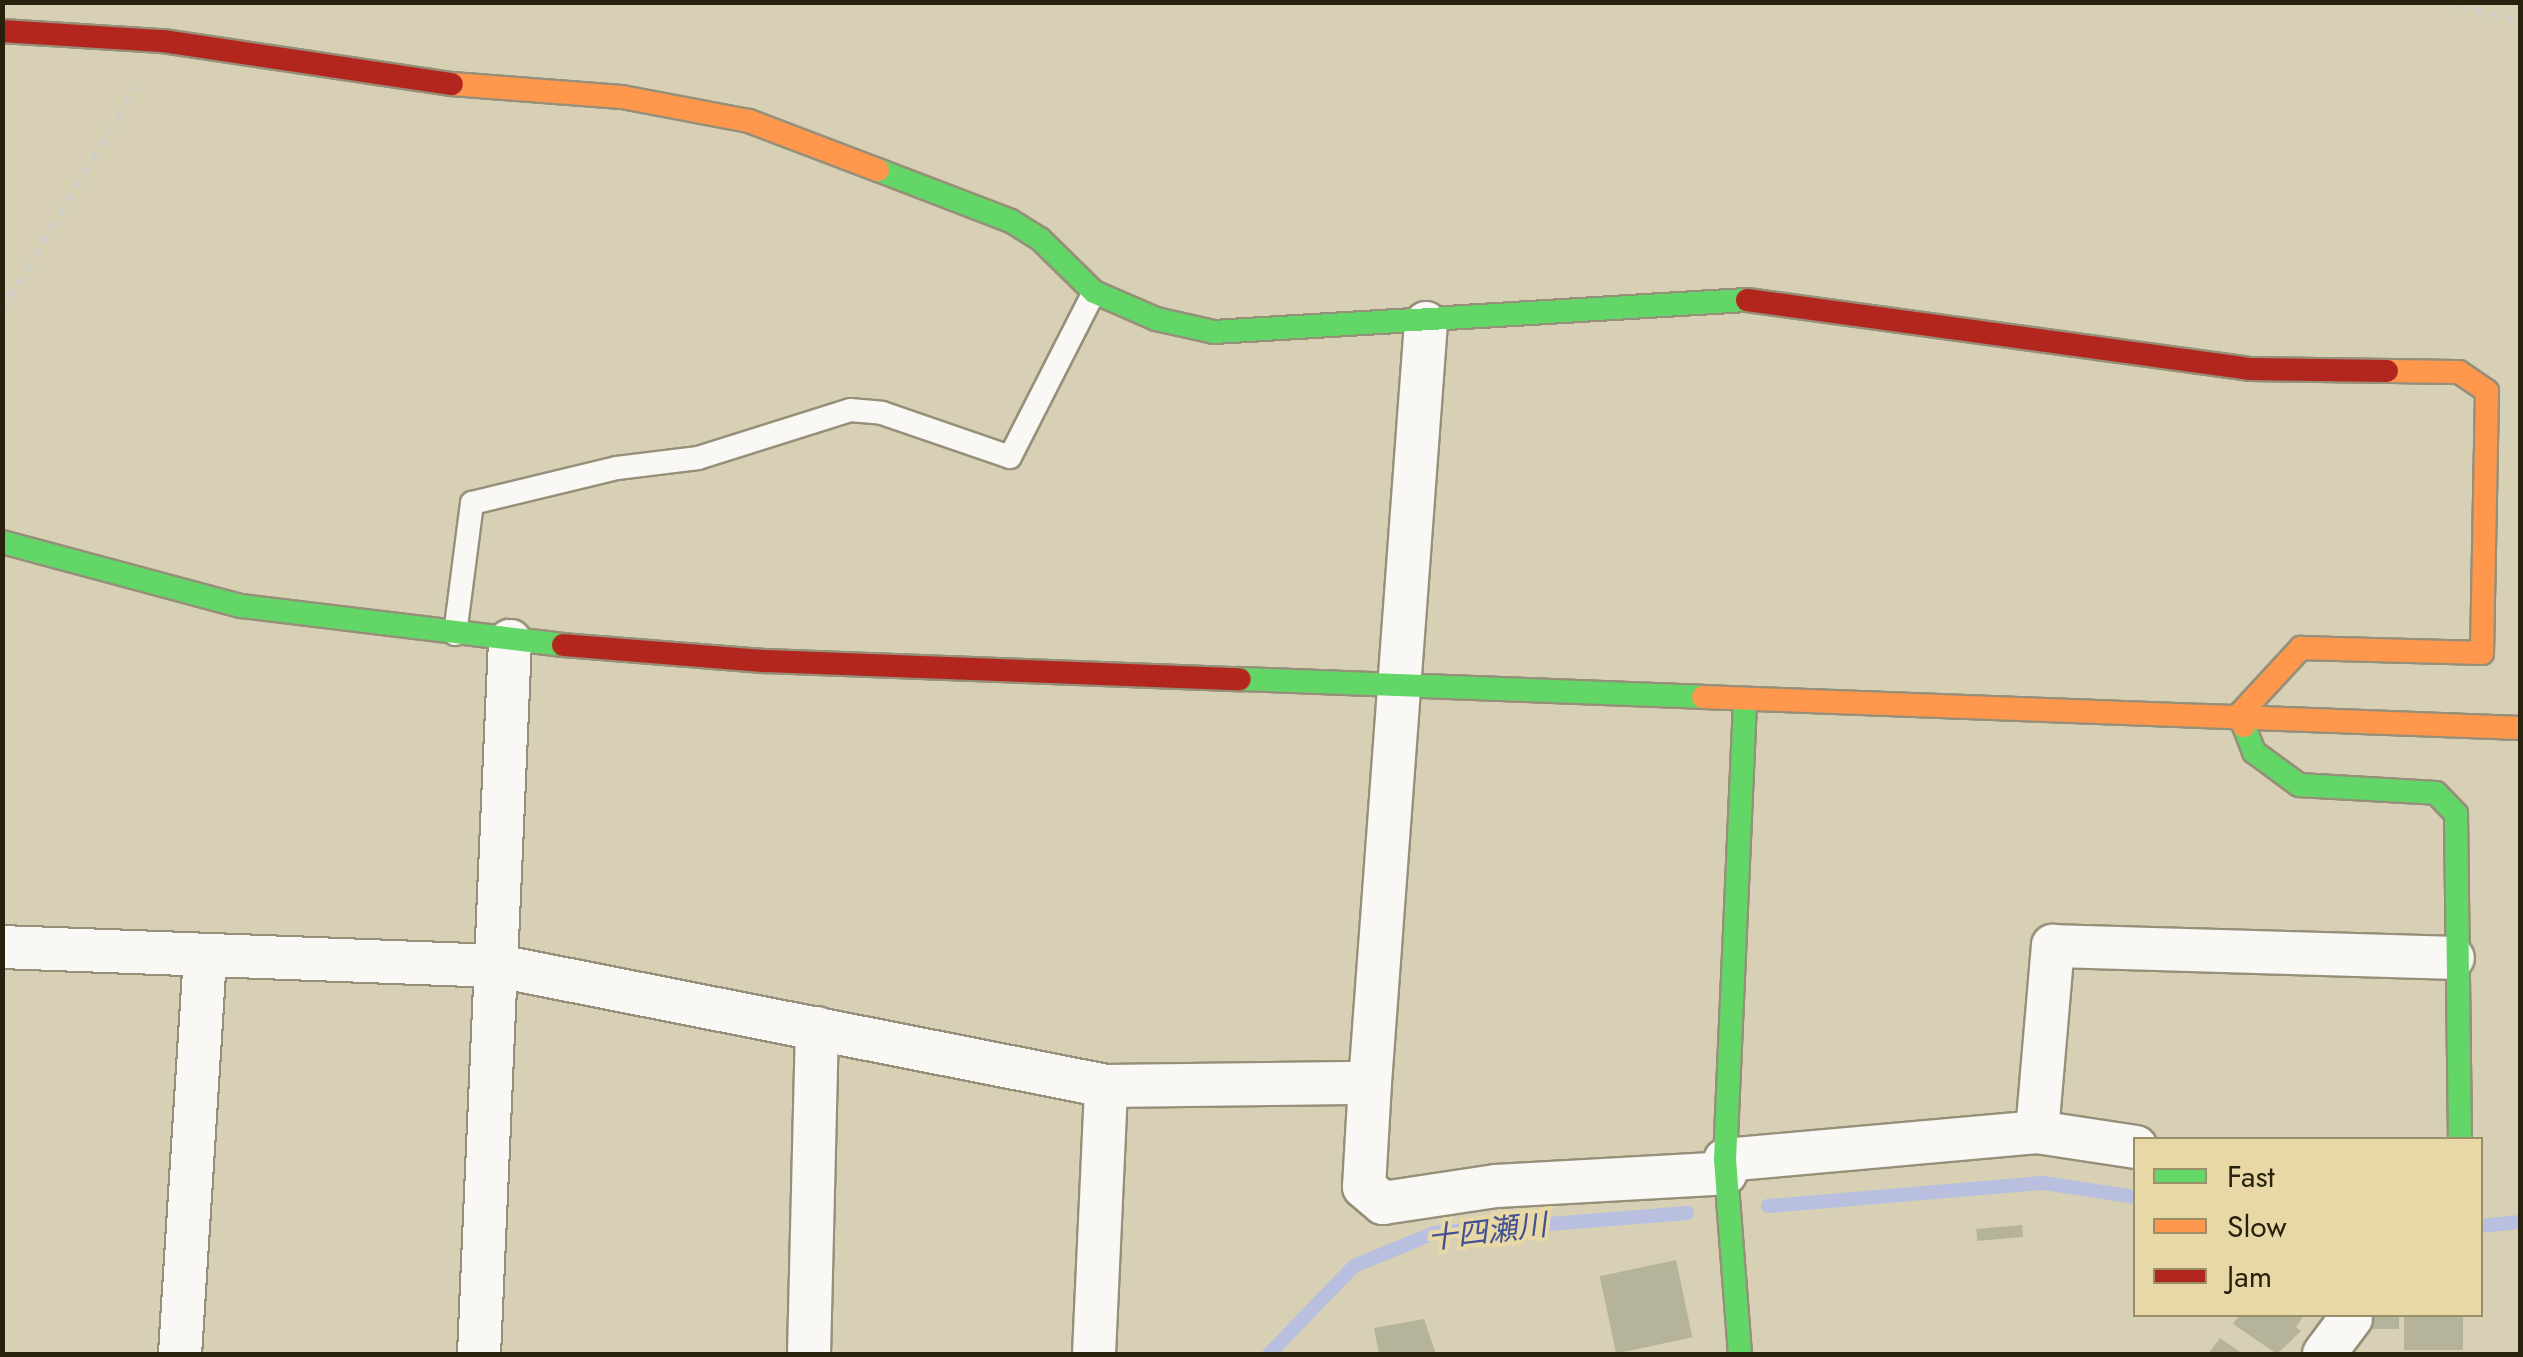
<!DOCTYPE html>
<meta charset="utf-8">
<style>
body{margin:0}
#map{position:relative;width:2523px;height:1357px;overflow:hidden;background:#d8d0b4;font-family:Jost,"Noto Sans JP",sans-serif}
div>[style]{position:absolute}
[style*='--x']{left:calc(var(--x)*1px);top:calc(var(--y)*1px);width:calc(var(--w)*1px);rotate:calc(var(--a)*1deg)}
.stream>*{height:14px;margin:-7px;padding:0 7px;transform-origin:7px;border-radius:7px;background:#b8bfdf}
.building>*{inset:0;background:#b6b39b;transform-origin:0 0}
.path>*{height:6px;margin-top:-3px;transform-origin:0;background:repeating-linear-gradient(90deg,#d0cdc5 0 8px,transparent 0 16px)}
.roads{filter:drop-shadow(2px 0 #96907a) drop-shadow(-2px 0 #96907a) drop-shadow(0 2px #96907a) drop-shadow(0 -2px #96907a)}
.lane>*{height:22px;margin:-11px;padding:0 11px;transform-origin:11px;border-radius:11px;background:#f9f8f4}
.street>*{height:42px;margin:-21px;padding:0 21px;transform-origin:21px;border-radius:21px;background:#f9f8f4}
.fast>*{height:22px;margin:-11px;padding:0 11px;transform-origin:11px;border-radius:11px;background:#63d668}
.slow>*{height:22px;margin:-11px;padding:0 11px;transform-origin:11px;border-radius:11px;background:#ff974d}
.jam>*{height:22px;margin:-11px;padding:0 11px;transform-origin:11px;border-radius:11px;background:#b3261e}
span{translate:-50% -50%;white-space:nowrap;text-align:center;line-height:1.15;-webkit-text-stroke:8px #e7d8a5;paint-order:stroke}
.water-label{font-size:30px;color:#445095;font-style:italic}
.frame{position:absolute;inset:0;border:5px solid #27210d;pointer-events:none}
.legend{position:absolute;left:2133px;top:1137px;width:350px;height:180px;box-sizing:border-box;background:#e7d8a5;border:2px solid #9a8f68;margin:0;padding:12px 18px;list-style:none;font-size:30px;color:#27210d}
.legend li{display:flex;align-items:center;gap:20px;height:50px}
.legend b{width:50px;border:2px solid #9a8f68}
</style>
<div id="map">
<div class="stream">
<div style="--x:1768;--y:1206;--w:277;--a:-4.8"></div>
<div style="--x:2044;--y:1183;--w:93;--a:8.7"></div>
<div style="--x:2480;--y:1226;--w:40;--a:-5.7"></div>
<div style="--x:1269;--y:1354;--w:122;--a:-46"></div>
<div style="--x:1354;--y:1266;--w:87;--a:-22.4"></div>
<div style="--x:1434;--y:1233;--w:254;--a:-4.5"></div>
</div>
<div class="building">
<div style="left:2022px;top:1225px;width:12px;height:46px;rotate:85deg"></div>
<div style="left:1676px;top:1260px;width:79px;height:78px;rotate:78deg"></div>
<div style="clip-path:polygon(2240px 1314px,2305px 1314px,2296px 1327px,2301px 1331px,2277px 1354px,2233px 1324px)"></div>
<div style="left:2372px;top:1314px;width:27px;height:15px"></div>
<div style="left:2404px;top:1314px;width:59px;height:36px"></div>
<div style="clip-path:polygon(1424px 1319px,1436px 1354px,1379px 1354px,1374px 1328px)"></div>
<div style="clip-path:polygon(2220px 1338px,2243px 1354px,2208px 1354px)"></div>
</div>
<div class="path">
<div style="--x:2443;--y:2;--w:80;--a:14.6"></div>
<div style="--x:2;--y:311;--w:260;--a:-59.2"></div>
</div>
<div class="roads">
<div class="lane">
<div style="--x:455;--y:634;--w:132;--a:-82.6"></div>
<div style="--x:472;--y:503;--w:149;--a:-13.6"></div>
<div style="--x:617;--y:468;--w:82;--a:-7"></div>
<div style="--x:698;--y:458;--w:159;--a:-17.5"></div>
<div style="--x:850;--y:410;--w:32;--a:5"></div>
<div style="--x:882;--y:413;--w:135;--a:19"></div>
<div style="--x:1010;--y:457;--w:185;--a:-63"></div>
</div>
<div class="street">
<div style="--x:2;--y:947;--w:496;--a:2.2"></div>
<div style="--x:498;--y:966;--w:620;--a:11.16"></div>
<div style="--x:1106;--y:1086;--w:264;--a:-0.7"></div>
<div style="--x:1370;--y:1083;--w:762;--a:-85.79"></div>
<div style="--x:1370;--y:1083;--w:104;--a:93.3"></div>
<div style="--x:1364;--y:1187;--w:25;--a:40"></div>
<div style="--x:1383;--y:1203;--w:114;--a:-8.6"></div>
<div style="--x:1496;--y:1186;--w:230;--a:-3.2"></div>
<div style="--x:2037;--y:1132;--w:187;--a:-85.1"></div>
<div style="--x:2053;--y:946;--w:400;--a:1.7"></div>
<div style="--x:1725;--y:1160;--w:313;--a:-5.1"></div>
<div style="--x:2037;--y:1132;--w:100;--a:8.6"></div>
<div style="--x:180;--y:1354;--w:400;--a:-86.4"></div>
<div style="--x:479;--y:1354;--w:714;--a:-87.51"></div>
<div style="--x:809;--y:1354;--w:326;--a:-88.6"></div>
<div style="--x:1094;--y:1354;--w:268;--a:-87.4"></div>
<div style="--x:2324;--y:1354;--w:45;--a:-53.1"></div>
</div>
<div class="fast">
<div style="--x:878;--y:170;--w:142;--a:21"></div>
<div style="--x:1011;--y:221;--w:34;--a:32"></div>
<div style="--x:1040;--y:239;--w:76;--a:44.5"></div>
<div style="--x:1094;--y:292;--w:68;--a:23.5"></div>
<div style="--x:1156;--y:319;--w:59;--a:12.6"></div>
<div style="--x:1214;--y:332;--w:534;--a:-3.44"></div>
<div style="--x:2;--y:542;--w:247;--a:15"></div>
<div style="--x:241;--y:606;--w:324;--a:6.9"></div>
<div style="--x:1240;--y:679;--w:463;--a:2.2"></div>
<div style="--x:2244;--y:726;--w:28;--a:69"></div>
<div style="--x:2254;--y:752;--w:56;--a:36.3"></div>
<div style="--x:2299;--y:785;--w:137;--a:3.3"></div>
<div style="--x:2436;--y:793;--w:29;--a:46"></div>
<div style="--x:2456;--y:814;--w:326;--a:89.3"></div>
<div style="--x:1740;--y:1354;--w:195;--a:-94.4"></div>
<div style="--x:1725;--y:1160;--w:461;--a:-87.5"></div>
</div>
<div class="slow">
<div style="--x:452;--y:84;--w:170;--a:4.4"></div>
<div style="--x:622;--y:97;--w:129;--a:10.7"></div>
<div style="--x:749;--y:121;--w:138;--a:20.8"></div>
<div style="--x:1703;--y:697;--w:818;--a:2.17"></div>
<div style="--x:2244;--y:726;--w:13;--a:-108"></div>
<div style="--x:2240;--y:714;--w:90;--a:-47.3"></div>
<div style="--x:2301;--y:648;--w:181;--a:1.6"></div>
<div style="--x:2482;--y:653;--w:262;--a:-88.9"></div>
<div style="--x:2487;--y:391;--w:34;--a:-146"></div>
<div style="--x:2459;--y:372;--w:72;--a:-179.2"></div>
</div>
<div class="jam">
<div style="--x:2;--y:31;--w:161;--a:3.6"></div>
<div style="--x:163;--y:41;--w:292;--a:8.5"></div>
<div style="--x:1747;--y:300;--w:508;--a:7.81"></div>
<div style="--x:2250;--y:369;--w:137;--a:0.8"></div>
<div style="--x:563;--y:645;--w:202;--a:4.6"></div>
<div style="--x:764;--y:661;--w:476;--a:2.2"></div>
</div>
</div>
<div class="water-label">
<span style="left:1487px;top:1232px;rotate:-7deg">十四瀬川</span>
</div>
<div class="frame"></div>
<ul class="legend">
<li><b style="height:12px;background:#63d668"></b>Fast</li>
<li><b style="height:12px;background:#ff974d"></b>Slow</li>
<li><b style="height:12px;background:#b3261e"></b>Jam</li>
</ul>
</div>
